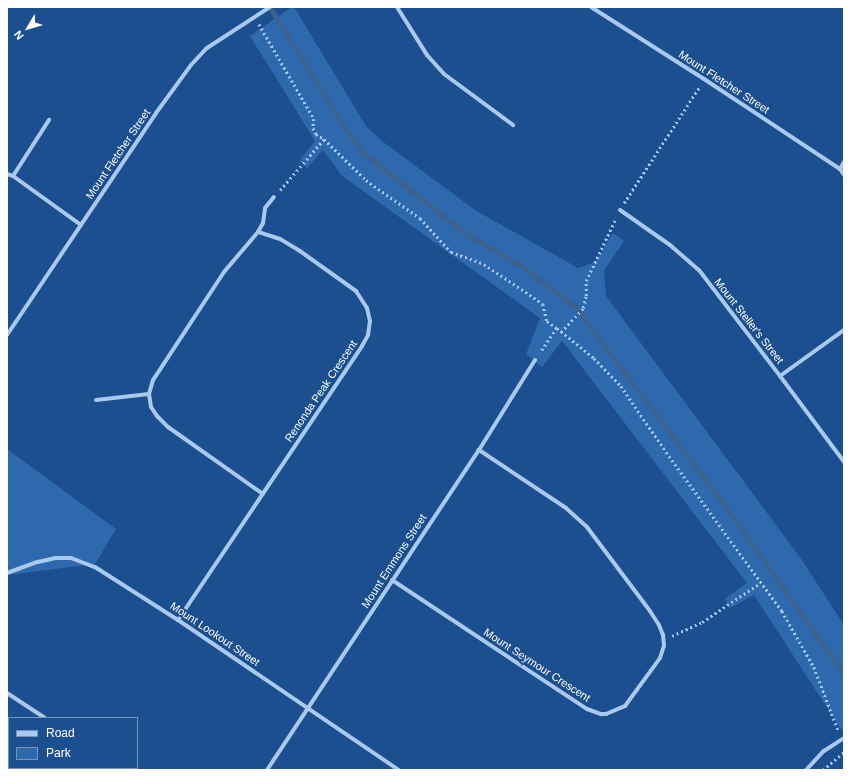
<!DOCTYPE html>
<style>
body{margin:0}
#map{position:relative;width:851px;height:777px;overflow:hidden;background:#1b4f8f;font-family:Helvetica,sans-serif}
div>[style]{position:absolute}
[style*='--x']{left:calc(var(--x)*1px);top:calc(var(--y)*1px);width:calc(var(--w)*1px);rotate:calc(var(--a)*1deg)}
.green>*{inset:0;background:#2e69ad}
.stream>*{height:4.5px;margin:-2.25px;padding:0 2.25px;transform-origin:2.25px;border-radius:2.25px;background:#3c6290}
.path>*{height:2.5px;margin-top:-1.25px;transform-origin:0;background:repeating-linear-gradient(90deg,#a9c9ee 0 2px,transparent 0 5px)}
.street>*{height:4px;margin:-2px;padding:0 2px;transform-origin:2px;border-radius:2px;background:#a9c9ee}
span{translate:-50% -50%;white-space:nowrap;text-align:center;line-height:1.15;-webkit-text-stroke:4px #1b4f8f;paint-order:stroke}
.street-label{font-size:11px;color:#fff}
.frame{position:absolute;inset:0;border:8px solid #fff;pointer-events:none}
.legend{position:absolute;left:8px;top:717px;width:130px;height:52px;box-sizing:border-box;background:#1b4f8f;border:1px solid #7695bc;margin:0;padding:5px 7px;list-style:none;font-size:12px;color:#fff}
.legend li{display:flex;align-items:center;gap:8px;height:20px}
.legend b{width:20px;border:1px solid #7695bc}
.north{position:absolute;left:8px;top:8px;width:40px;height:40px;-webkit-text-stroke:3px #1b4f8f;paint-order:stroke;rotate:232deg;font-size:11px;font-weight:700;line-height:16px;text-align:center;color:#fff}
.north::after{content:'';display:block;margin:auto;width:14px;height:18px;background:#fff;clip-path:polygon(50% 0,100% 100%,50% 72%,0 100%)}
</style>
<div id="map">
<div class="green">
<div style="clip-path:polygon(292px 7px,294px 7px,366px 126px,382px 141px,475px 210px,578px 268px,595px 262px,613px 233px,624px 241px,604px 270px,606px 296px,802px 560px,844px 625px,844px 734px,754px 595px,730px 608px,725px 599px,747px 583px,562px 341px,542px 367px,526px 354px,540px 318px,342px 176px,323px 150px,307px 168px,299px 161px,315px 141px,250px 36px)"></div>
<div style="clip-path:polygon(7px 449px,116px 529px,95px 564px,7px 575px)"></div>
</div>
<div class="stream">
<div style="--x:270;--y:7;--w:144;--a:58.1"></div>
<div style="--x:346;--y:129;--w:30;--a:53"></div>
<div style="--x:364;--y:153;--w:127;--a:38.3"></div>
<div style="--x:464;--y:232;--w:69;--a:30.7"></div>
<div style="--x:523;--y:267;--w:65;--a:36.9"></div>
<div style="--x:575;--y:306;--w:244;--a:53"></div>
<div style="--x:722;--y:501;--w:212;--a:54.8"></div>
</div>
<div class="path">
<div style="--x:259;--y:24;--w:110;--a:59.9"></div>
<div style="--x:314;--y:119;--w:9;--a:96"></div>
<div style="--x:313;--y:128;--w:7;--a:63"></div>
<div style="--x:316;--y:134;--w:9;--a:32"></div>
<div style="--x:324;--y:139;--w:59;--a:44.3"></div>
<div style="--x:366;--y:180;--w:66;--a:35.1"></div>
<div style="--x:420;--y:218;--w:46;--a:47.6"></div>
<div style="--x:451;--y:252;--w:35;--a:20"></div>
<div style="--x:484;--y:264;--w:71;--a:34.1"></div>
<div style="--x:543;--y:304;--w:17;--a:77"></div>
<div style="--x:547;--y:321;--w:12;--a:35"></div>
<div style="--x:557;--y:328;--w:30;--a:124"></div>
<div style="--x:280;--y:190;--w:67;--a:-49.2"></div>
<div style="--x:624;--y:203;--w:140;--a:-57"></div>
<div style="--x:557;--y:328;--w:48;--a:39"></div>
<div style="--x:594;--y:358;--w:39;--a:46"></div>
<div style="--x:621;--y:386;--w:85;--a:55.6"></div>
<div style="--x:669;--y:456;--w:192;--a:53.9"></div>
<div style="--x:782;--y:611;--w:64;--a:60.3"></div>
<div style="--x:814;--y:667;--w:67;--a:69.1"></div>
<div style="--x:561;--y:332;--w:33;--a:-47"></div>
<div style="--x:583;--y:308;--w:12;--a:-76"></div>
<div style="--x:586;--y:296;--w:15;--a:-90"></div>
<div style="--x:586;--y:281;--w:70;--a:-64.5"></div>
<div style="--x:672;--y:636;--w:33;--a:-25"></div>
<div style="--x:702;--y:622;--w:70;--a:-33.9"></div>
<div style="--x:823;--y:770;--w:28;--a:-41"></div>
</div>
<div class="street">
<div style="--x:397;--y:7;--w:57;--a:58"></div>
<div style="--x:427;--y:55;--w:25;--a:48"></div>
<div style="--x:444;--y:74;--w:86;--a:36.5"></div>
<div style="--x:591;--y:7;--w:134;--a:32.5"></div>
<div style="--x:704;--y:79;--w:163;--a:33.5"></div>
<div style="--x:840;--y:169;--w:7;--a:56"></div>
<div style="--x:840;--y:169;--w:8;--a:-60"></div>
<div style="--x:7;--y:174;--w:6;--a:18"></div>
<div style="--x:13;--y:176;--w:84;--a:35.8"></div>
<div style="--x:13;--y:176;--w:67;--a:-57.3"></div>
<div style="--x:620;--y:210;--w:61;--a:35"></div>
<div style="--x:670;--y:245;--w:38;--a:41"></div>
<div style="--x:699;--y:270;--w:133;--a:52.6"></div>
<div style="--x:780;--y:376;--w:107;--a:53.3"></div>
<div style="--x:258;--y:232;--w:10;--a:-61"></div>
<div style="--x:263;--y:223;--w:15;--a:-82"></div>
<div style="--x:265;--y:208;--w:14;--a:-51"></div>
<div style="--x:7;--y:335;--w:267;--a:-56.1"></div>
<div style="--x:156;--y:113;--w:59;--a:-53.9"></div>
<div style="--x:191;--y:65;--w:23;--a:-47"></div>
<div style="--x:207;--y:48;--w:75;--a:-33.1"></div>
<div style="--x:780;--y:376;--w:79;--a:-35.7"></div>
<div style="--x:96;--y:400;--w:53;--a:-6.5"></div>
<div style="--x:7;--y:573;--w:33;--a:-20"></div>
<div style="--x:38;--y:562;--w:18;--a:-13"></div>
<div style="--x:56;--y:558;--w:15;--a:0"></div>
<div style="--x:71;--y:558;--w:26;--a:21"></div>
<div style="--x:95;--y:567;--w:98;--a:32.6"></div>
<div style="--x:178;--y:620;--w:267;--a:34.2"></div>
<div style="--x:392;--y:580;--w:234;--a:33.5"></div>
<div style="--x:587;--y:709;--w:15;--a:20"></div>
<div style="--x:601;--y:714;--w:5;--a:0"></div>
<div style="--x:606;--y:714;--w:21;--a:-23"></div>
<div style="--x:625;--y:706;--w:59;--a:-53.9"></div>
<div style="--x:660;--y:658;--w:13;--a:-72"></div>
<div style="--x:664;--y:646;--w:11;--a:-95"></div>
<div style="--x:663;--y:635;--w:11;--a:-112"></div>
<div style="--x:659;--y:625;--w:17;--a:-123"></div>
<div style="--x:650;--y:611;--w:105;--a:-126.9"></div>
<div style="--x:587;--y:527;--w:28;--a:-138"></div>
<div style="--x:566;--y:508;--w:105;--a:-146.3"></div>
<div style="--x:178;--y:620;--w:330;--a:-56.1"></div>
<div style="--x:362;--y:346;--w:13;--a:-61"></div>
<div style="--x:368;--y:335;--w:14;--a:-82"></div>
<div style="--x:370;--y:321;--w:13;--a:-103"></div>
<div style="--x:367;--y:308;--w:20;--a:-123"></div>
<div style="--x:356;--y:291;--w:69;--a:-144.5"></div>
<div style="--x:300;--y:251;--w:23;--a:-149"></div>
<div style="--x:280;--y:239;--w:23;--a:-162"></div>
<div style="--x:258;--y:232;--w:52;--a:130.4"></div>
<div style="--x:224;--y:272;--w:129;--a:123.3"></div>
<div style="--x:153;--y:380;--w:15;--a:106"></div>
<div style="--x:149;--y:394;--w:13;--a:81"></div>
<div style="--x:151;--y:407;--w:11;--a:56"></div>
<div style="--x:157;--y:416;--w:16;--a:45"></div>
<div style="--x:168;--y:427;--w:116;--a:35.2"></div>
<div style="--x:7;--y:693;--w:45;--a:33.3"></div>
<div style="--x:76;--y:770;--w:2;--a:-90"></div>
<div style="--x:267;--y:770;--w:384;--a:-56.5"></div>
<div style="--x:479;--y:450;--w:106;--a:-58.1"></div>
<div style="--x:806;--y:770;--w:26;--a:-47"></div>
<div style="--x:824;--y:751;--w:24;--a:-33"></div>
</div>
<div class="street-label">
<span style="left:724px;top:82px;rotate:33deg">Mount Fletcher Street</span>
<span style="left:118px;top:154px;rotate:-56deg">Mount Fletcher Street</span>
<span style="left:749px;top:321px;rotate:52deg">Mount Steller's Street</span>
<span style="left:321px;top:391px;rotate:-56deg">Renonda Peak Crescent</span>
<span style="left:394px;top:561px;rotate:-57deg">Mount Emmons Street</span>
<span style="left:215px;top:634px;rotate:34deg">Mount Lookout Street</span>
<span style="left:537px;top:665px;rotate:33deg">Mount Seymour Crescent</span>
</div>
<div class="frame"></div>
<ul class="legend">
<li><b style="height:5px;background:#a9c9ee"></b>Road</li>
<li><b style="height:11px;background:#2e69ad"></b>Park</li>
</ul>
<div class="north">N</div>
</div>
